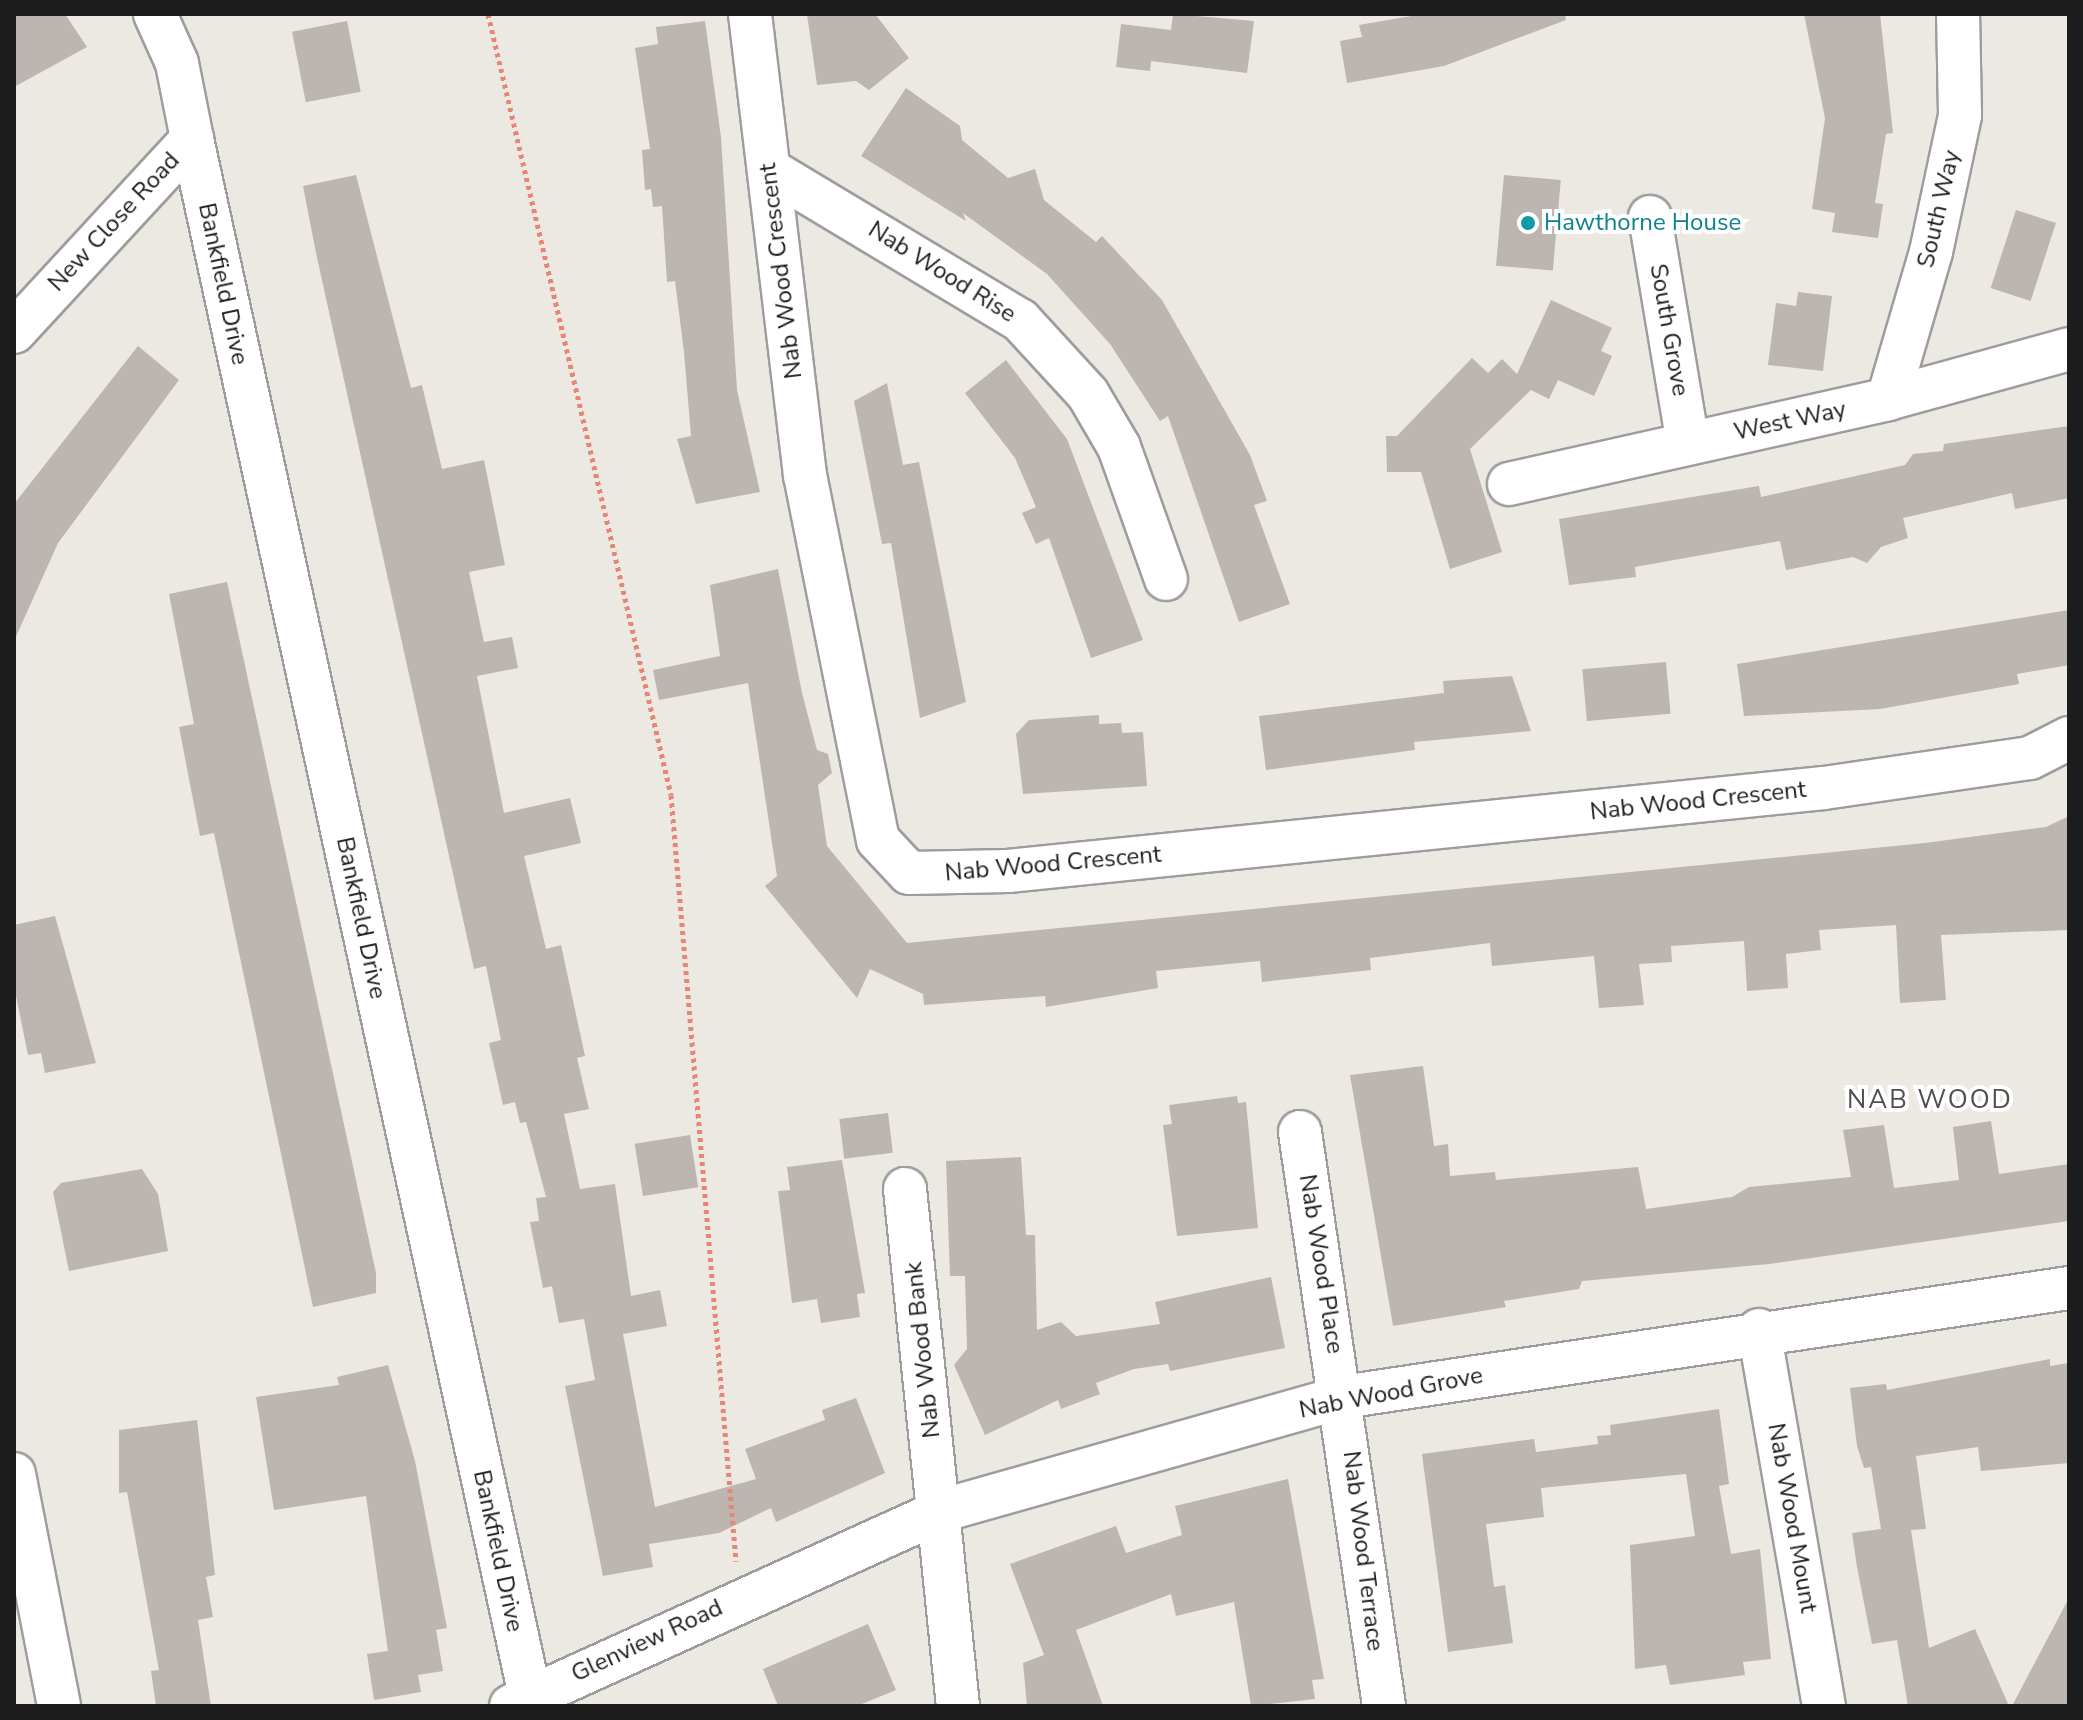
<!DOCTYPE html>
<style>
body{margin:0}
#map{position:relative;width:2083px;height:1720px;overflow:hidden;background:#ece9e2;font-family:"Nunito Sans",sans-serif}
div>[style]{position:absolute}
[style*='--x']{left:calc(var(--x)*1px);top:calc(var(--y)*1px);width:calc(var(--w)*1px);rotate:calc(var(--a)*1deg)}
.building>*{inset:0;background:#bcb5b0;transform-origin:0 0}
.path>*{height:5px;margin-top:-2.5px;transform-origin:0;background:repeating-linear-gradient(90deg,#e88577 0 4px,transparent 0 8px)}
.roads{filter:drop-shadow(2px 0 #9d9d9d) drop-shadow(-2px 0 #9d9d9d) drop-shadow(0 2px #9d9d9d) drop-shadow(0 -2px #9d9d9d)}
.minor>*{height:42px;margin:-21px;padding:0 21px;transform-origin:21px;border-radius:21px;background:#fff}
.dots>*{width:22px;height:22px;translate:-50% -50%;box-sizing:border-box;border:4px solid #fff;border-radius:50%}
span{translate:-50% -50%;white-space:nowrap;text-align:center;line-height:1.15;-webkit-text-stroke:8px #fff;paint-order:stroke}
.street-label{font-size:24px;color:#1c1c1c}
.culture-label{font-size:24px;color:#0d838f}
.left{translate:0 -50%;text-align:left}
.neighbourhood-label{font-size:26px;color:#4f4f4f;letter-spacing:2px}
.frame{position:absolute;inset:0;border:16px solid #1c1c1c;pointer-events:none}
</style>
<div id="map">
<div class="building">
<div style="clip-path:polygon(14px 14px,65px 14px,87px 47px,14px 87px)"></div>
<div style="clip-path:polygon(807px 14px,875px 14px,909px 58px,869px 90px,856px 81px,817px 85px)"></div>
<div style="clip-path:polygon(1173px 14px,1254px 21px,1247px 73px,1151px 61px,1150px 71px,1116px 67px,1121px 24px,1171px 30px)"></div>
<div style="clip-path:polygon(1423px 14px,1565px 14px,1566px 20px,1444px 66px,1347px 83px,1340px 41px,1362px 37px,1359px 25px)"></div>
<div style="clip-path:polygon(1804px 14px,1880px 14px,1893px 133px,1886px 134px,1875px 203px,1883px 204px,1878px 238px,1832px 232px,1835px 213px,1812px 209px,1825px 118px)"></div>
<div style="left:347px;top:21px;width:72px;height:56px;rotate:79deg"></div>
<div style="clip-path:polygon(705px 21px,721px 137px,737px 390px,760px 492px,696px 504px,677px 439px,691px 436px,684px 352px,675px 281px,667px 282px,662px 206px,653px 207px,651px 189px,645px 190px,642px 150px,650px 149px,635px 48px,658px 44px,656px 27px)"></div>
<div style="clip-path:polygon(906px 88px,960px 126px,962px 140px,1008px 178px,1035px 169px,1044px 200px,1096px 242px,1102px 236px,1162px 300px,1250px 455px,1267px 501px,1254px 505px,1290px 604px,1239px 622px,1168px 416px,1160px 421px,1110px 344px,1047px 274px,963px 213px,966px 221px,861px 156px)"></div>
<div style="clip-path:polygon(356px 175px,411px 388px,422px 385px,442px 469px,484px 460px,505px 565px,469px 572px,484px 642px,512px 637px,518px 668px,477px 676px,504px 813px,570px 798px,581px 843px,524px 856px,546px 949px,561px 945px,585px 1056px,577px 1058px,589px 1109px,564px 1114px,580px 1189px,615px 1184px,631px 1296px,660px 1290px,667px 1326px,623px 1334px,655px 1507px,756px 1479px,745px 1449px,825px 1420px,822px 1410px,856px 1398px,885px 1473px,776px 1522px,771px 1508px,719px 1533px,649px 1544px,653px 1567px,603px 1576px,565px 1386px,595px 1380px,584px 1319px,559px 1323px,552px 1286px,543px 1288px,530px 1222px,539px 1221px,536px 1198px,546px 1197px,526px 1122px,520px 1123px,515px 1102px,503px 1105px,489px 1043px,501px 1040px,486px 966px,474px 969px,316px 253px,303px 186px)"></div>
<div style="left:1504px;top:175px;width:57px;height:91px;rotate:5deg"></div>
<div style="left:2016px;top:210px;width:42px;height:82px;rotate:18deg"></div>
<div style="clip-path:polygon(1798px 292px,1832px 296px,1823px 371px,1768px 365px,1776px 303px,1796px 306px)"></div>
<div style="clip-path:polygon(1551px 300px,1612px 328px,1601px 351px,1612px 356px,1594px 396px,1558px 380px,1549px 399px,1531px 390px,1470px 449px,1502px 552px,1450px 569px,1421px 472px,1387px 472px,1386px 436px,1397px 436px,1472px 358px,1488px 373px,1502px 359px,1517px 374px)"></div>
<div style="clip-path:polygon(138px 346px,179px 380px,58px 543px,14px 641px,14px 504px)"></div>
<div style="clip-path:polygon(1006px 360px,1067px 439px,1143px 640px,1091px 658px,1049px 538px,1036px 544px,1022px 513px,1036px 507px,1015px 458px,965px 393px)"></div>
<div style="clip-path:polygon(887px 383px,903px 465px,919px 462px,966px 702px,920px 718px,891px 543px,882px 544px,854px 401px)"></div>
<div style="clip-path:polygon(2069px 426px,2069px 498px,2015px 509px,2012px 493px,1903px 518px,1908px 538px,1881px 547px,1867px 563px,1853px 557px,1786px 570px,1780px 541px,1635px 567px,1636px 577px,1569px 585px,1559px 519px,1759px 486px,1761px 497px,1905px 465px,1913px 454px,1943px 451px,1944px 444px)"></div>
<div style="clip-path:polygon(778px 569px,802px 693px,817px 750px,828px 754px,832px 773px,818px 785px,827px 846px,907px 943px,1925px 843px,2046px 827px,2069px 816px,2069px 930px,1941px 935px,1946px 1000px,1900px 1003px,1896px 925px,1819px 930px,1821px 950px,1786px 954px,1788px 988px,1747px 991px,1744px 941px,1671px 946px,1672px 962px,1639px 964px,1644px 1005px,1599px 1008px,1594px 956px,1492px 966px,1490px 943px,1370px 958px,1371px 970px,1262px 982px,1260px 961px,1156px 971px,1158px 988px,1046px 1007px,1045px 996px,924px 1005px,923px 994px,870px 969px,857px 998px,765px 886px,777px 876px,748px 683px,659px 700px,653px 670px,720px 656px,710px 585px)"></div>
<div style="clip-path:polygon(227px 582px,376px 1273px,376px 1293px,313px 1307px,214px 833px,200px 836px,179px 727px,194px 724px,169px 594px)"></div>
<div style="clip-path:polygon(2069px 610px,2069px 665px,2017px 674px,2019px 684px,1880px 709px,1744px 716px,1737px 664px)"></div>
<div style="left:1666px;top:662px;width:52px;height:84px;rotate:85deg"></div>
<div style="clip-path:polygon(1512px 676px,1531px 731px,1414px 742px,1415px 750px,1266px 770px,1259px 716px,1444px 693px,1443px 681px)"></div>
<div style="clip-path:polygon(1099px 715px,1099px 724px,1121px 723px,1122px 733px,1143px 732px,1147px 786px,1023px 794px,1016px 734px,1029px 720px)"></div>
<div style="clip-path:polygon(55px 916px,96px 1063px,45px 1073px,41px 1053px,28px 1055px,14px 986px,14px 925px)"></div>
<div style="clip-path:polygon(1423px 1066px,1434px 1146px,1448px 1144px,1450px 1176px,1495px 1172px,1496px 1180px,1638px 1167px,1646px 1209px,1732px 1197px,1749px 1187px,1851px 1177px,1843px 1130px,1884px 1125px,1894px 1188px,1959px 1180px,1953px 1127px,1991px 1121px,1999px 1174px,2069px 1164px,2069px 1221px,1769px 1264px,1582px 1281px,1579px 1289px,1504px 1301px,1506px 1307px,1393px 1326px,1350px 1075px)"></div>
<div style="clip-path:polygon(1237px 1096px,1238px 1103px,1246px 1102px,1258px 1228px,1177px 1236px,1163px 1125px,1172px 1124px,1169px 1105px)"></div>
<div style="left:888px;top:1113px;width:40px;height:49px;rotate:83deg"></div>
<div style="left:690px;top:1135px;width:53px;height:56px;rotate:81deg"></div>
<div style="clip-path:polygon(1021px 1157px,1026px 1235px,1035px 1235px,1037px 1330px,1061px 1322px,1076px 1336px,1160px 1324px,1155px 1302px,1271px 1277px,1285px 1348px,1170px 1371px,1168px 1364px,1134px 1369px,1096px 1383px,1100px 1394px,1061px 1409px,1058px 1400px,985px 1435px,954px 1365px,967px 1349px,965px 1276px,950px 1276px,946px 1161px)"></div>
<div style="clip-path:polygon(842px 1160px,865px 1293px,857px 1294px,860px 1317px,821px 1323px,817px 1299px,792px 1303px,778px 1191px,790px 1190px,787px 1167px)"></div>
<div style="clip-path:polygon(142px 1169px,158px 1194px,168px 1251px,69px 1271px,53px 1192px,61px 1183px)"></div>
<div style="clip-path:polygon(2050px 1359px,2050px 1366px,2069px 1363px,2069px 1463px,1981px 1471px,1978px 1447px,1916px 1456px,1926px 1529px,1911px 1530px,1929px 1648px,1975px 1629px,2009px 1706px,1908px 1706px,1897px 1640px,1872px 1644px,1857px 1567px,1852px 1533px,1881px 1529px,1871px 1467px,1864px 1468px,1857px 1446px,1850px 1388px,1886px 1384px,1887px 1390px)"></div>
<div style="clip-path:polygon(388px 1365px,415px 1461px,447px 1628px,436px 1630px,443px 1671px,418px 1675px,421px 1692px,374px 1700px,367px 1654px,388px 1651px,366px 1496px,274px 1510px,256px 1397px,339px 1385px,337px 1377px)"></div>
<div style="clip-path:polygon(1719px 1409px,1729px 1484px,1719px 1486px,1731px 1554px,1760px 1549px,1771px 1659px,1743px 1662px,1745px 1675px,1670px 1685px,1666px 1665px,1635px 1669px,1630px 1545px,1695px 1536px,1686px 1474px,1541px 1488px,1544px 1517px,1486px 1524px,1494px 1587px,1505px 1585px,1513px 1643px,1448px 1652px,1422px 1454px,1534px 1439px,1536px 1452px,1598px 1444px,1597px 1436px,1611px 1435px,1610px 1425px)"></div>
<div style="clip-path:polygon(197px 1420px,215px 1575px,206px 1577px,213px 1617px,198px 1620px,211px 1706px,156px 1706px,151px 1671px,159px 1670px,127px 1492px,119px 1493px,119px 1430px)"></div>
<div style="clip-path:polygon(1288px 1479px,1324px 1679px,1312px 1680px,1315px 1699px,1251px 1706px,1234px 1602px,1176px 1616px,1171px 1594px,1076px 1630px,1103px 1706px,1027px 1706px,1023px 1663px,1044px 1655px,1010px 1564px,1116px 1526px,1126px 1553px,1182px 1535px,1175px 1506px)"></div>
<div style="clip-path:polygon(2069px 1598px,2069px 1706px,2012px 1706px)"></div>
<div style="clip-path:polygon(868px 1624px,896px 1690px,857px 1706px,778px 1706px,763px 1669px)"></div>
</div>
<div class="path">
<div style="--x:488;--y:14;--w:802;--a:76.81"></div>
<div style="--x:671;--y:795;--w:769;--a:85.15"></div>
</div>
<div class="roads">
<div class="minor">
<div style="--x:750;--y:14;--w:464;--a:83.2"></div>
<div style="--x:805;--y:475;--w:372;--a:78.7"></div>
<div style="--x:878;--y:840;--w:45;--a:46.8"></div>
<div style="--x:909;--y:873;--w:99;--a:-1.2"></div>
<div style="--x:1008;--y:871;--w:820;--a:-5.81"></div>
<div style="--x:1824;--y:788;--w:208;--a:-8.3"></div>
<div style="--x:2030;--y:758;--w:44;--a:-27.1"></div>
<div style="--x:192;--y:139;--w:1593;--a:77.75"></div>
<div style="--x:770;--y:170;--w:292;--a:31"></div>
<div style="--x:1020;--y:320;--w:100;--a:47.4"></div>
<div style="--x:1088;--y:394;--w:61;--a:59.7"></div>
<div style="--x:1119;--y:447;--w:140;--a:70.4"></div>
<div style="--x:1650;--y:217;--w:229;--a:80.5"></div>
<div style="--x:14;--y:332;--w:263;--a:-47.3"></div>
<div style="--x:192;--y:139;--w:77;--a:-101.2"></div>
<div style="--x:177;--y:63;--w:54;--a:-114.2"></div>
<div style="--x:1888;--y:399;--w:153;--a:-73.7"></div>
<div style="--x:1931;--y:252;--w:140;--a:-78"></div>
<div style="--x:1960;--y:115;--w:101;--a:-91.1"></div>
<div style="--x:1509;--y:484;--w:388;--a:-12.6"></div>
<div style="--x:1888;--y:399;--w:188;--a:-15.4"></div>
<div style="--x:1300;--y:1132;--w:580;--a:81.67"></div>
<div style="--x:905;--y:1189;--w:520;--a:84.15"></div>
<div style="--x:1759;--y:1330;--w:382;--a:80.2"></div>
<div style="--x:14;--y:1474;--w:236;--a:79"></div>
<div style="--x:511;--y:1706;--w:471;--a:-24.4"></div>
<div style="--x:940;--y:1511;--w:419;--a:-15.8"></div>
<div style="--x:1343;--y:1397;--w:734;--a:-8.54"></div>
</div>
</div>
<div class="dots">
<div style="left:1528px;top:223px;background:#0f9aa8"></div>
</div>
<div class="street-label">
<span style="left:1939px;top:209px;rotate:-77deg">South Way</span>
<span style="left:114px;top:222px;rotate:-47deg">New Close Road</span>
<span style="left:781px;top:271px;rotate:-97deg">Nab Wood Crescent</span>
<span style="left:942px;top:272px;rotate:32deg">Nab Wood Rise</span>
<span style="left:223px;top:284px;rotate:78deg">Bankfield Drive</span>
<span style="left:1669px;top:330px;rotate:80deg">South Grove</span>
<span style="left:1790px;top:421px;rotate:-12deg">West Way</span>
<span style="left:1698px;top:801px;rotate:-6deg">Nab Wood Crescent</span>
<span style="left:1053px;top:864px;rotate:-5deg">Nab Wood Crescent</span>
<span style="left:361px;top:918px;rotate:78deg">Bankfield Drive</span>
<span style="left:1321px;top:1264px;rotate:81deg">Nab Wood Place</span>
<span style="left:923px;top:1350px;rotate:-96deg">Nab Wood Bank</span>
<span style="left:1391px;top:1393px;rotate:-11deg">Nab Wood Grove</span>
<span style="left:1792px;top:1518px;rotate:80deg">Nab Wood Mount</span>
<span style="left:498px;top:1551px;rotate:78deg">Bankfield Drive</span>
<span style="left:1363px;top:1551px;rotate:83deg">Nab Wood Terrace</span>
<span style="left:647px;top:1641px;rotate:-25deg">Glenview Road</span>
</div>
<div class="culture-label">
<span class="left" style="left:1544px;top:223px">Hawthorne House</span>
</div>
<div class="neighbourhood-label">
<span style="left:1930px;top:1100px">NAB WOOD</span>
</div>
<div class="frame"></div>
</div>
